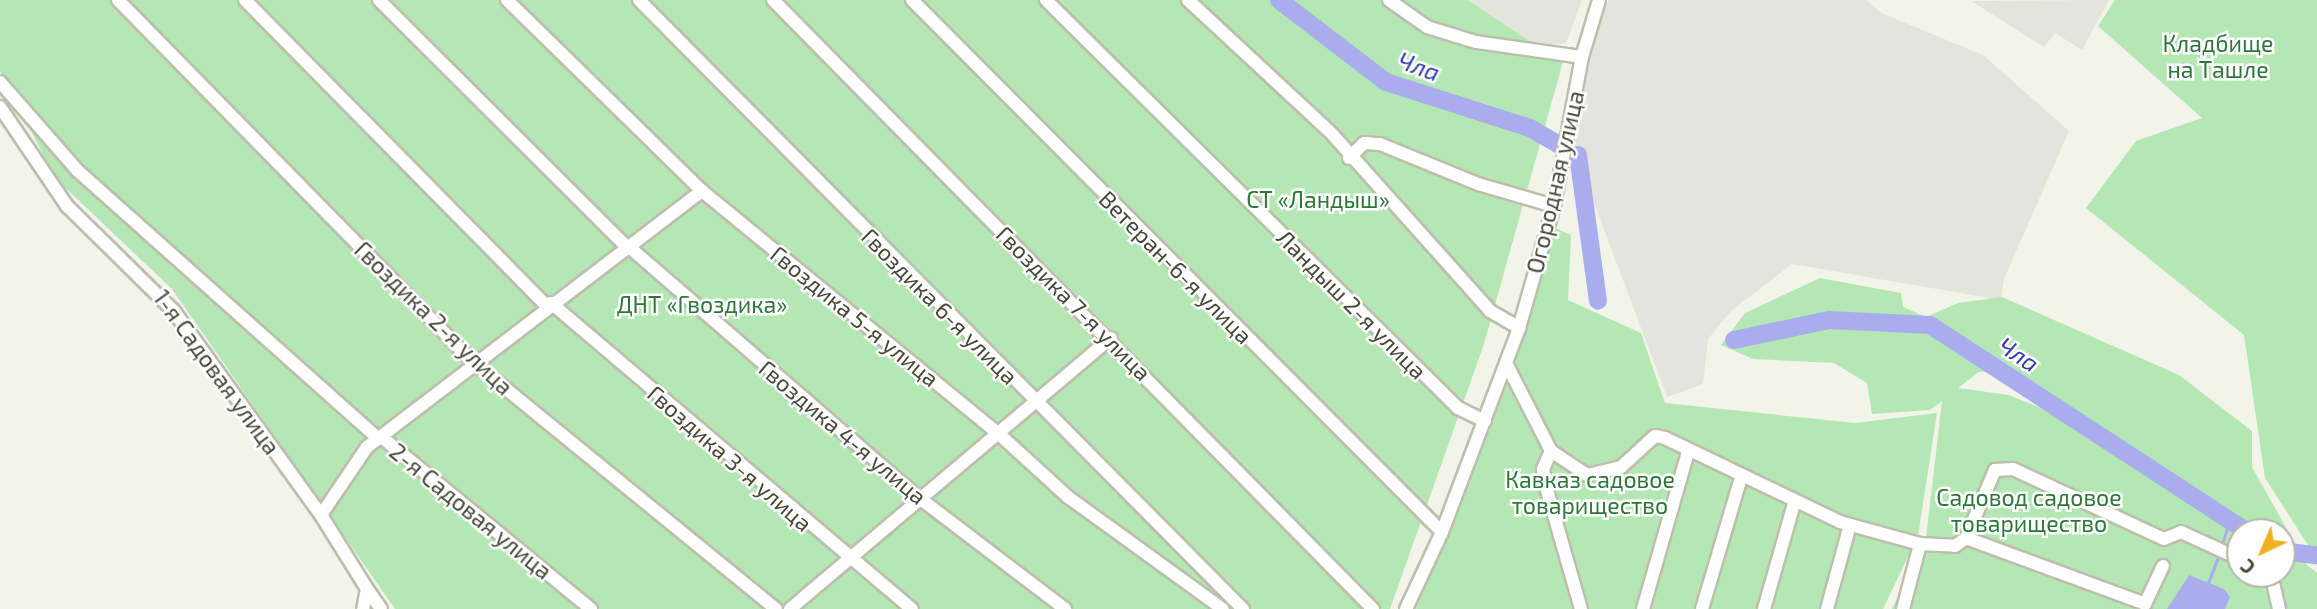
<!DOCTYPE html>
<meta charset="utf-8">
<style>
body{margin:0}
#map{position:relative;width:2317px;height:609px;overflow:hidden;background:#f2f4ea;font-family:"Exo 2",sans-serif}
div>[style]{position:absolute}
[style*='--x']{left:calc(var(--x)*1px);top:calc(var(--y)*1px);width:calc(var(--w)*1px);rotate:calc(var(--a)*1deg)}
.industrial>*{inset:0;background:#e3e4db}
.green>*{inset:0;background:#b5e7b5}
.water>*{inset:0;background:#a9adee}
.stream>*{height:2.5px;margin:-1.25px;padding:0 1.25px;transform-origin:1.25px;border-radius:1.25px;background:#a9adee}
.river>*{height:18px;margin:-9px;padding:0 9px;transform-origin:9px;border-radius:9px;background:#a9adee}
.roads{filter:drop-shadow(2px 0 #bcbfad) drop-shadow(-2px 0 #bcbfad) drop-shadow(0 2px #bcbfad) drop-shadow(0 -2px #bcbfad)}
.minor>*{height:12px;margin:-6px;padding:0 6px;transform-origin:6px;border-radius:6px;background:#fff}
span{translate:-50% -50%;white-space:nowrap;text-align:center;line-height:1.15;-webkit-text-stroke:5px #fff;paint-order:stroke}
.park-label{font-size:23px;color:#2d7838}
.street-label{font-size:23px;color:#464838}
.water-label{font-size:24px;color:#353ab0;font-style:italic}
.north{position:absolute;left:2226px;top:518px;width:70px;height:70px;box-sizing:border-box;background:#fff;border:2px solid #b5b6af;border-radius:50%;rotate:224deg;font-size:19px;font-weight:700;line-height:28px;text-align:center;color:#464838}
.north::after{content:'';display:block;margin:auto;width:24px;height:32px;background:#f1b024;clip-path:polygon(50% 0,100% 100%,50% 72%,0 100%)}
</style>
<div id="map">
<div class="industrial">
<div style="clip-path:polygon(1468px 0,1582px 0,1566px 43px,1537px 46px)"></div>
<div style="clip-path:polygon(1609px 0,1866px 0,1881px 13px,1983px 55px,2069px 131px,2004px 279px,2001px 300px,1792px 264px,1731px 311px,1708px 339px,1703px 384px,1667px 397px,1573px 147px,1592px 36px)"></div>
<div style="clip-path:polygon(2109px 0,2082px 50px,2055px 33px,2044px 47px,1971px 1px)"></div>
</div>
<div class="green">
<div style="clip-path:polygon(0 0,1468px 0,1537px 46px,1566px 51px,1484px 344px,1390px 609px,395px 609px,172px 289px,55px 178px,0 71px)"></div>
<div style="clip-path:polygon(2115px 0,2317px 0,2317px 559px,2265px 478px,2244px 335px,2086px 208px,2136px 141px,2202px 118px,2098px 26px)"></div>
<div style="clip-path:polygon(1553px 227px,1571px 235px,1568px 300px,1641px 333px,1665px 403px,1855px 423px,1937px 413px,1918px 536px,1883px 609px,1416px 609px,1515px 365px)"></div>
<div style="clip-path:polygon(evenodd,1820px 278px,1901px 293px,1903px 307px,1926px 317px,1958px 303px,2002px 297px,2179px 375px,2252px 431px,2252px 467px,2307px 565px,2317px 573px,2317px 609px,1892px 609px,1926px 538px,1942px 401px,1930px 410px,1872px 414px,1867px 383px,1834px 363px,1753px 359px,1721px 345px,1745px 313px,1820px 278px,1997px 371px,2003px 382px,2050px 412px,2009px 395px,1958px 388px,1979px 372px,1997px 371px,1820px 278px,2240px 532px,2282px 532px,2282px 574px,2240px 574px,2240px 532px)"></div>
</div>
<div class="water">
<div style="clip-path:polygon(2189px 575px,2224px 589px,2230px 597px,2225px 609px,2167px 609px)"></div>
</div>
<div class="stream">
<div style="--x:2222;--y:544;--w:25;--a:-72"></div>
<div style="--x:2208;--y:583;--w:31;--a:-69"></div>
</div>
<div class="river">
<div style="--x:1279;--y:0;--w:135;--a:37.5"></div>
<div style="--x:1386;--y:82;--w:151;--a:17.7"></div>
<div style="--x:1530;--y:128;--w:34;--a:30"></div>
<div style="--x:1578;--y:155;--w:147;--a:82.2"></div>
<div style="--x:1734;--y:340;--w:97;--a:-11.9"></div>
<div style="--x:1829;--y:320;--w:101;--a:2.8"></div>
<div style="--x:1930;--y:325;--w:379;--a:33.1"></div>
<div style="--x:2282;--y:551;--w:35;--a:7"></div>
</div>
<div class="roads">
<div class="minor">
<div style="--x:118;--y:0;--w:507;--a:45.56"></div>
<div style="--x:473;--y:362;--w:391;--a:39.2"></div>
<div style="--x:245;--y:0;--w:430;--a:45.4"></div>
<div style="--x:379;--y:0;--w:350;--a:44.9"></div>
<div style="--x:507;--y:0;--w:273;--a:44.4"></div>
<div style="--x:702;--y:191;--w:384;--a:39.3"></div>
<div style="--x:999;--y:434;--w:93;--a:42.4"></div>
<div style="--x:1068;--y:497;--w:191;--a:35.9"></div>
<div style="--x:639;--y:0;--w:858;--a:45.24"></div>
<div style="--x:773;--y:0;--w:855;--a:45.43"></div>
<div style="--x:912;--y:0;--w:751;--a:45.11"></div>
<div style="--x:1046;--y:0;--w:580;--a:44.72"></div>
<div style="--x:1458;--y:408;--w:30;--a:26"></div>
<div style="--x:1188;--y:0;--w:197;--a:42.9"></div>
<div style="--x:1332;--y:134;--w:237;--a:48.2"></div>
<div style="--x:1490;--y:311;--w:34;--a:30"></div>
<div style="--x:1389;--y:0;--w:47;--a:35.4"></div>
<div style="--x:1427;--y:27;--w:51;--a:17"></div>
<div style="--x:1476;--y:42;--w:107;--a:8.1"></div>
<div style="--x:0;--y:82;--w:118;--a:48.8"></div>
<div style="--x:78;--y:171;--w:402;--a:41.7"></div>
<div style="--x:0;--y:107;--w:120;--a:55.9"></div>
<div style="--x:67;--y:206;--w:148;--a:44.5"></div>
<div style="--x:173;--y:310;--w:253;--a:54.2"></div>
<div style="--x:321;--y:515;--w:87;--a:58.1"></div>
<div style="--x:367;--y:589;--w:20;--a:101"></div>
<div style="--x:1349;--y:158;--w:21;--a:-45"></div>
<div style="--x:1364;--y:143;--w:16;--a:4"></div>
<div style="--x:1380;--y:144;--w:106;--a:22.2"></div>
<div style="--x:1478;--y:184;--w:79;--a:16.1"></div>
<div style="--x:628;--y:246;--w:384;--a:40.9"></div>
<div style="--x:918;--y:497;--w:185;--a:37.3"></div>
<div style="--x:551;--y:303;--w:473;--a:40.3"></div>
<div style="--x:1506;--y:363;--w:99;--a:62.9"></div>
<div style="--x:1551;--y:451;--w:43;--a:33.7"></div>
<div style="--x:1587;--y:475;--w:35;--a:-13"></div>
<div style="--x:1621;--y:467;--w:46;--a:-42.4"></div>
<div style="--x:1655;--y:436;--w:10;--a:11"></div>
<div style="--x:1665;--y:438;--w:194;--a:25.6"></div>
<div style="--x:1840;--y:522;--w:83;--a:15.4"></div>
<div style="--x:1920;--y:544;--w:35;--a:3"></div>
<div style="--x:1955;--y:546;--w:14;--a:-36"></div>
<div style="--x:1966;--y:538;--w:74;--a:-66.9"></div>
<div style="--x:1995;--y:470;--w:18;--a:-3"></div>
<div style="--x:2013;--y:469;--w:166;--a:24.9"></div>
<div style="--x:2164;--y:539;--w:18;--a:-22"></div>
<div style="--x:2181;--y:532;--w:65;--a:24.6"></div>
<div style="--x:384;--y:439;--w:268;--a:39.4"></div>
<div style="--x:1551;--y:451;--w:20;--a:114"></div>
<div style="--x:1543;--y:469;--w:18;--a:81"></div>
<div style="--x:1546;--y:487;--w:127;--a:74"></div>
<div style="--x:321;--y:515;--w:82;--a:-55.9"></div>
<div style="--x:367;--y:447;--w:422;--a:-37.4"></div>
<div style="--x:1966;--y:538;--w:191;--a:20.2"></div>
<div style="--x:2145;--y:604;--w:42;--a:-64.7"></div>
<div style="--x:2271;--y:574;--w:36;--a:77"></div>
<div style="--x:367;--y:589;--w:24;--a:55"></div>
<div style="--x:790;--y:609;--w:420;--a:-40.2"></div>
<div style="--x:1406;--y:609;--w:85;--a:-64.9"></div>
<div style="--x:1442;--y:532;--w:218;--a:-69.3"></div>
<div style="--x:1519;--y:328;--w:127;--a:-74"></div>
<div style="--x:1554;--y:206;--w:152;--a:-79.4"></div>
<div style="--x:1582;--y:57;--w:59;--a:-73.4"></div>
<div style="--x:1643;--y:609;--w:166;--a:-74"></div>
<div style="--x:1702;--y:609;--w:138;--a:-73.5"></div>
<div style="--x:1764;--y:609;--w:109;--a:-74.1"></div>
<div style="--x:1827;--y:609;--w:87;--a:-74.7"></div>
<div style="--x:1903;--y:609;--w:67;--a:-75.3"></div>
</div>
</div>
<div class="park-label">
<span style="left:2218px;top:56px">Кладбище<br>на Ташле</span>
<span style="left:1318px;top:199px">СТ «Ландыш»</span>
<span style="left:702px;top:304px">ДНТ «Гвоздика»</span>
<span style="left:1590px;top:492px">Кавказ садовое<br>товарищество</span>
<span style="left:2029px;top:510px">Садовод садовое<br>товарищество</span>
</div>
<div class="street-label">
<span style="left:1555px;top:182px;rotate:-77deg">Огородная улица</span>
<span style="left:1176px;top:267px;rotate:45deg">Ветеран-6-я улица</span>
<span style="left:1074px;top:303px;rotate:45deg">Гвоздика 7-я улица</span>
<span style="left:1352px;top:304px;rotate:45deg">Ландыш 2-я улица</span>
<span style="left:940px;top:306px;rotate:45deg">Гвоздика 6-я улица</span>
<span style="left:855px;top:316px;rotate:39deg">Гвоздика 5-я улица</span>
<span style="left:434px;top:318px;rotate:44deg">Гвоздика 2-я улица</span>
<span style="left:217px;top:372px;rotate:54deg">1-я Садовая улица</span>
<span style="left:843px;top:432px;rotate:40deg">Гвоздика 4-я улица</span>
<span style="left:730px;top:458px;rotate:41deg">Гвоздика 3-я улица</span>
<span style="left:471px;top:511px;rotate:39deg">2-я Садовая улица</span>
</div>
<div class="water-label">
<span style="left:1419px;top:66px;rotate:20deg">Чла</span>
<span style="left:2019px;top:354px;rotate:33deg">Чла</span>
</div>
<div class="north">С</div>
</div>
